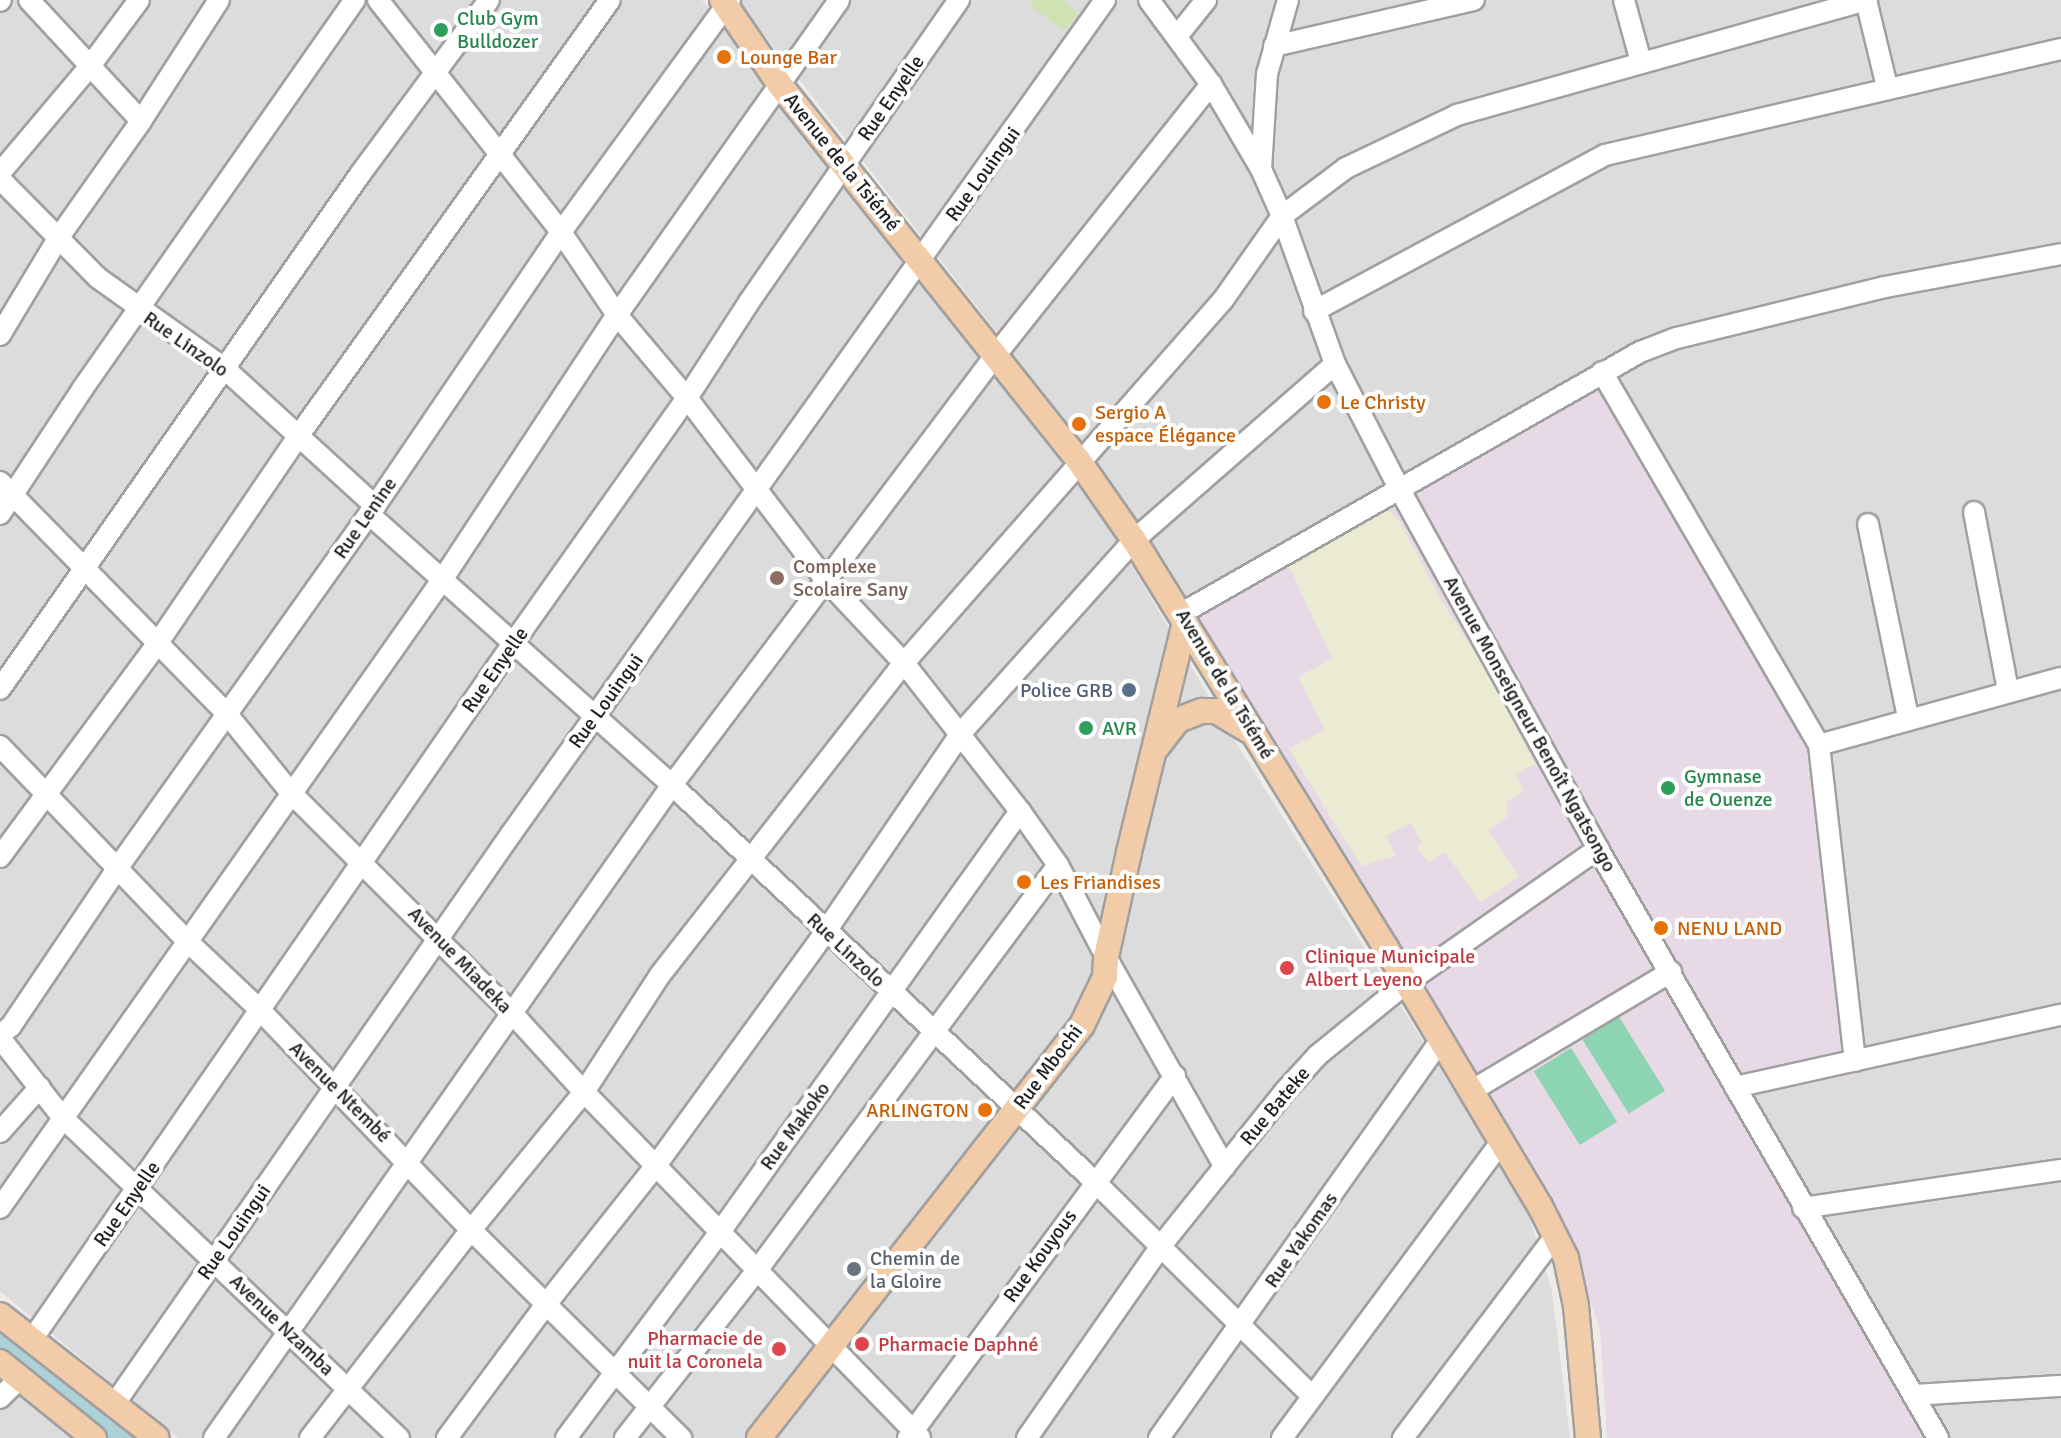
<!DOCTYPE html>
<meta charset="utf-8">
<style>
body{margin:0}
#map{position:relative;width:2061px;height:1438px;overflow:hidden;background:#efebe7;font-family:Signika,sans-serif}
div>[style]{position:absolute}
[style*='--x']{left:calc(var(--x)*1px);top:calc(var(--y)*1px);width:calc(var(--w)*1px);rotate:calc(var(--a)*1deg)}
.residential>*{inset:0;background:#dddcdc}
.industrial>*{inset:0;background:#e7d9e6}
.farmland>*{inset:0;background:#ebebd4}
.grass>*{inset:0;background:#cfe3b2}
.pitch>*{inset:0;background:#8dd5b2;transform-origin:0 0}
.river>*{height:26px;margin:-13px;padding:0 13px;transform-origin:13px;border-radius:13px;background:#acd2d8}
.roads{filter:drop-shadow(2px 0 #a0a0a0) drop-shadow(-2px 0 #a0a0a0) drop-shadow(0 2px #a0a0a0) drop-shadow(0 -2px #a0a0a0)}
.minor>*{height:20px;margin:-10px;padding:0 10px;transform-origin:10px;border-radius:10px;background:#fff}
.major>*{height:24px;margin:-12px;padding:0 12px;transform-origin:12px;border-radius:12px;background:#f2cba9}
.dots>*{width:22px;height:22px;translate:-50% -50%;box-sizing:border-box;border:4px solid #fff;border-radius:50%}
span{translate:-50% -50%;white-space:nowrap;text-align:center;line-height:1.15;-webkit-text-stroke:8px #fff;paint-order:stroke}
.leisure-label{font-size:20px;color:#27864d}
.left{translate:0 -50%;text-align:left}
.food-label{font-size:20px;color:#c56008}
.right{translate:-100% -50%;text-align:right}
.street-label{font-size:20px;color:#1f1f1f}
.education-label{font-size:20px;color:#785e54}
.service-label{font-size:20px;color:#4e5e75}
.health-label{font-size:20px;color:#be3a42}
.worship-label{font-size:20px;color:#5b616d}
</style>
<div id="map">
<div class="residential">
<div style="clip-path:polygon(0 0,702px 0,1032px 422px,1108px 525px,1235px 741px,1526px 1206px,1552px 1291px,1570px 1438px,178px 1438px,0 1291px)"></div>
<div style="clip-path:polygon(737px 0,2061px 0,2061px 1438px,1953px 1438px,1749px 1094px,1598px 364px,1184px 602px,992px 326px)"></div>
<div style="clip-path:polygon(0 1382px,74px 1438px,0 1438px)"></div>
</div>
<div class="industrial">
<div style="clip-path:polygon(1598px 364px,1825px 734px,1858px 1075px,1749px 1095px,1953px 1438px,1607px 1438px,1600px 1329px,1564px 1225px,1184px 602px)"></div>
</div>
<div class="farmland">
<div style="clip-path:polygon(1384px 506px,1400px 522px,1439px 597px,1486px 670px,1535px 764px,1516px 775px,1524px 791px,1506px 803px,1508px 816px,1488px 830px,1519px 877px,1480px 902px,1445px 852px,1428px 863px,1418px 848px,1422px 843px,1411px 823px,1386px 836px,1396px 856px,1361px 866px,1289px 749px,1325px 730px,1298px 677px,1332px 659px,1287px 562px)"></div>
</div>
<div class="grass">
<div style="clip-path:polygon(1035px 0,1063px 0,1078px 13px,1064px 31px,1030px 5px)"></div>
</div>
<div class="pitch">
<div style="left:1619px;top:1017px;width:87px;height:43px;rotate:58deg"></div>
<div style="left:1571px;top:1048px;width:87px;height:44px;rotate:58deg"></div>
</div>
<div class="river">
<div style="--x:0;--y:1338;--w:113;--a:41"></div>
<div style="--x:85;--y:1412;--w:45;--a:35.1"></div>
</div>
<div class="roads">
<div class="minor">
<div style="--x:29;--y:0;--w:165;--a:47.2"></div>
<div style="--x:378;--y:0;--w:295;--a:51.7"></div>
<div style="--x:561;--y:232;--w:100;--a:56"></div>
<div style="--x:617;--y:315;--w:109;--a:49.9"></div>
<div style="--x:687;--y:398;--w:228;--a:52.7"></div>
<div style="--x:825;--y:579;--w:115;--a:46.8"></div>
<div style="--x:904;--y:663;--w:188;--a:51.9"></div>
<div style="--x:1020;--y:811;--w:66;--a:54.9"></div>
<div style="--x:1058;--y:865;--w:104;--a:62.4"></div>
<div style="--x:1106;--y:957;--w:241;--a:60.5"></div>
<div style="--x:1149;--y:0;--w:104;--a:53.6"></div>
<div style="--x:1211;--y:84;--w:99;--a:59.5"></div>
<div style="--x:1261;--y:169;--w:51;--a:65.9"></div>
<div style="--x:1282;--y:216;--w:157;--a:70.3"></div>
<div style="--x:1335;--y:364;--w:142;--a:62.7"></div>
<div style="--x:1400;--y:490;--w:410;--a:61.1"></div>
<div style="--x:1598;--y:849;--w:680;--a:60"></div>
<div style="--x:1624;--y:0;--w:64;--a:74.7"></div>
<div style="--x:1866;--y:0;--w:89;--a:76.4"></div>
<div style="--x:0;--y:1;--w:1;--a:-45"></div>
<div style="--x:1178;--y:35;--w:45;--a:-51.3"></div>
<div style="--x:1274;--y:46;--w:205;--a:-13"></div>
<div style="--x:1261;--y:169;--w:95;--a:-86.4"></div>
<div style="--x:1267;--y:74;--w:77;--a:-74.2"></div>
<div style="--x:0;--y:173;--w:140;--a:-49.9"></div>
<div style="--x:90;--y:66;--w:82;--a:-53.4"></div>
<div style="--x:0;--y:179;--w:139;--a:45.3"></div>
<div style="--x:98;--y:278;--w:155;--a:35.5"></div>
<div style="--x:224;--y:368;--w:205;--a:42.4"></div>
<div style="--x:1314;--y:311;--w:330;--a:-28.2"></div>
<div style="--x:1605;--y:155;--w:468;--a:-13.1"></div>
<div style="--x:0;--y:335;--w:114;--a:-59"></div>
<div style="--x:59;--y:237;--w:142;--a:-54.7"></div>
<div style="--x:141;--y:121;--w:144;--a:-57.2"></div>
<div style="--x:1602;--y:372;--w:432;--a:59.8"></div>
<div style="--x:1819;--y:745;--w:318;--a:83.5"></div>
<div style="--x:0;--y:482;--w:325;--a:45.6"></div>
<div style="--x:227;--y:714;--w:102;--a:51"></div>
<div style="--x:291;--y:793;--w:310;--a:44.9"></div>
<div style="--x:511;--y:1012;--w:108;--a:47.6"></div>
<div style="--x:584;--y:1092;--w:482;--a:45.8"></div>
<div style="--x:1974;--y:512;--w:182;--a:79.2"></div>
<div style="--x:0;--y:514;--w:151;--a:-56.6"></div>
<div style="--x:83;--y:388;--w:474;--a:-55"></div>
<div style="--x:369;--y:514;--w:407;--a:41.8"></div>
<div style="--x:672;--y:785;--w:579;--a:43.18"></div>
<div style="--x:1094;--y:1181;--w:306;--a:44.6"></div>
<div style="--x:1868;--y:524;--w:198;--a:78.3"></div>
<div style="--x:1182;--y:613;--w:527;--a:-29.68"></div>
<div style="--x:1640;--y:352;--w:40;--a:-21"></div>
<div style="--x:1677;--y:338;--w:214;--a:-13.8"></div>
<div style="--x:1885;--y:287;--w:179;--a:-10.6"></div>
<div style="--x:0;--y:689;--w:630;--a:-55.02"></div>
<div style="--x:361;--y:173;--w:215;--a:-53.5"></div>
<div style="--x:1819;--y:745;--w:251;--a:-15.5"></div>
<div style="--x:0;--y:746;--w:269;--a:46.2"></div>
<div style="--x:186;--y:940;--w:100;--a:43.4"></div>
<div style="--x:259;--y:1009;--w:306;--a:46.2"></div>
<div style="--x:471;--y:1230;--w:296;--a:44.7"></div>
<div style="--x:0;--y:857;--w:265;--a:-53.6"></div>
<div style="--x:157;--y:644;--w:249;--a:-55.8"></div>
<div style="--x:297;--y:438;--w:538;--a:-54.45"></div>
<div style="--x:0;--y:1035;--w:14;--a:-39"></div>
<div style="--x:11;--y:1026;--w:193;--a:-56"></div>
<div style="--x:119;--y:866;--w:442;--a:-54.6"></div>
<div style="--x:375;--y:506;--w:331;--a:-55.8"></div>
<div style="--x:561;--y:232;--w:287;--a:-53.9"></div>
<div style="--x:0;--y:1038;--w:102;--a:51.8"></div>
<div style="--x:63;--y:1118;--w:464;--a:43.6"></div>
<div style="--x:1735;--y:1087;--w:334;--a:-12.5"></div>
<div style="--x:1471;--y:1091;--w:233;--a:-30.8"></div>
<div style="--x:0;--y:1132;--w:60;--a:-48.4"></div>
<div style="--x:0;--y:1208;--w:768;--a:-54.86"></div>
<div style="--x:442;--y:580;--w:318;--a:-56.6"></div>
<div style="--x:617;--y:315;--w:385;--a:-54.8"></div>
<div style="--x:1803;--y:1208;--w:261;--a:-8.4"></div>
<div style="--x:31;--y:1341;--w:850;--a:-55.36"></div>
<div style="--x:514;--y:642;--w:299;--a:-54.7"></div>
<div style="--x:687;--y:398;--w:114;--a:-57.1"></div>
<div style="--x:749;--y:302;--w:368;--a:-55.2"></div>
<div style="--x:1913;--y:1395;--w:148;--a:-3.5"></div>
<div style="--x:0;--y:1398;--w:27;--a:-45"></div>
<div style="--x:113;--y:1406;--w:697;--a:-55.17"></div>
<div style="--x:511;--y:834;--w:1024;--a:-54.54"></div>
<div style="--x:214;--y:1438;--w:798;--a:-54.96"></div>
<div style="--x:672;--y:785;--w:536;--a:-53.04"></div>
<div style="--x:994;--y:357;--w:349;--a:-51.5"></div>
<div style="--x:310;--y:1438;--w:263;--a:-52.3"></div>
<div style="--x:471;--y:1230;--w:178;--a:-50.7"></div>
<div style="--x:584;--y:1092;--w:140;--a:-57"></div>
<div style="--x:660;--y:975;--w:396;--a:-52"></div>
<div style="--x:904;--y:663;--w:483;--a:-48.7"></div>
<div style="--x:1223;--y:300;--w:103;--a:-54.9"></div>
<div style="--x:1282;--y:216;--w:80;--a:-36.9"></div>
<div style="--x:1346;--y:168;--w:123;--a:-25.5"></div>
<div style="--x:1457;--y:115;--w:426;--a:-15.7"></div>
<div style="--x:447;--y:1438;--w:168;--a:-53.5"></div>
<div style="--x:547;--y:1303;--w:177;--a:-51.6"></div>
<div style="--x:657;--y:1164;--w:288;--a:-54"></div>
<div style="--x:826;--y:931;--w:240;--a:-55.7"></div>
<div style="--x:961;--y:733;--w:259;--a:-48.1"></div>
<div style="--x:1134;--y:540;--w:267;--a:-41.2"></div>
<div style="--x:566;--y:1438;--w:257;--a:-53.2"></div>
<div style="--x:720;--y:1232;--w:517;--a:-54.53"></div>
<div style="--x:625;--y:1438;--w:215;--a:-51.8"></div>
<div style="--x:758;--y:1269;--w:503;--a:-53.4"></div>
<div style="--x:908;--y:1438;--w:450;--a:-53.6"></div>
<div style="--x:1027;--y:1438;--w:233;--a:-55.1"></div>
<div style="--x:1160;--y:1247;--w:200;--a:-51.3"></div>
<div style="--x:1285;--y:1091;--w:49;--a:-47.5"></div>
<div style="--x:1318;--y:1055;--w:112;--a:-39.2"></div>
<div style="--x:1405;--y:984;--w:236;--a:-35"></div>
<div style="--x:1159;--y:1438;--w:488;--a:-54.7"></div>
<div style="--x:1282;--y:1438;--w:368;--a:-53.5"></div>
<div style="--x:1403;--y:1438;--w:254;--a:-53"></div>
</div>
<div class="major">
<div style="--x:722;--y:0;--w:103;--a:55.7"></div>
<div style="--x:780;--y:85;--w:480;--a:51.5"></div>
<div style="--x:1079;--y:461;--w:96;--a:55.2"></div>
<div style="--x:1134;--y:540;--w:480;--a:58.3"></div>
<div style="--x:1386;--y:948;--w:300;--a:59.2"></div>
<div style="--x:1540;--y:1206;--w:58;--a:63.4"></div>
<div style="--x:1566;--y:1258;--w:49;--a:78.2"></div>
<div style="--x:1576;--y:1306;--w:133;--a:84.8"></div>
<div style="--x:1157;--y:747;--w:34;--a:-52"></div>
<div style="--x:1178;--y:720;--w:26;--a:-21"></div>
<div style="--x:1202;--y:711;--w:14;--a:0"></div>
<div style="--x:1216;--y:711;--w:37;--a:31"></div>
<div style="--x:0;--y:1315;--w:199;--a:38.1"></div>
<div style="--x:0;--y:1362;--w:121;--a:39"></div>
<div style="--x:759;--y:1438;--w:524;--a:-51.97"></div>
<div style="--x:1082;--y:1025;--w:53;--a:-64.4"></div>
<div style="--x:1105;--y:977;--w:20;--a:-87"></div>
<div style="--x:1106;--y:957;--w:107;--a:-77.6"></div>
<div style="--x:1129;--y:852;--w:236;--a:-76.3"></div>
</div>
</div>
<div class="dots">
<div style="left:441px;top:30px;background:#2e9e5b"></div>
<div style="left:724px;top:57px;background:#e8710a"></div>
<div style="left:1324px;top:402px;background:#e8710a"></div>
<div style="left:1079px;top:424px;background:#e8710a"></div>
<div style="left:777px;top:578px;background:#8d6e63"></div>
<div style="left:1129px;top:690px;background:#5c6f8a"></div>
<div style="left:1086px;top:728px;background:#2e9e5b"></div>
<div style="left:1668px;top:788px;background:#2e9e5b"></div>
<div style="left:1024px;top:882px;background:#e8710a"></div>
<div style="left:1661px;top:928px;background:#e8710a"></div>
<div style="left:1287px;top:968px;background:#e0444e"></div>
<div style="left:985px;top:1110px;background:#e8710a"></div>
<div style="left:854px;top:1269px;background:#6b7280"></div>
<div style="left:862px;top:1344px;background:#e0444e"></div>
<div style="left:779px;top:1349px;background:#e0444e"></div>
</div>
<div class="leisure-label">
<span class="left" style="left:457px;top:30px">Club Gym<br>Bulldozer</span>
<span class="left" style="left:1102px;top:728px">AVR</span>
<span class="left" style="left:1684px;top:788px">Gymnase<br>de Ouenze</span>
</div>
<div class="food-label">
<span class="left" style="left:740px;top:57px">Lounge Bar</span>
<span class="left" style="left:1340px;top:402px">Le Christy</span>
<span class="left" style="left:1095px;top:424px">Sergio A<br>espace Élégance</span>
<span class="left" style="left:1040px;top:882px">Les Friandises</span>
<span class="left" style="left:1677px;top:928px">NENU LAND</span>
<span class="right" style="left:969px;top:1110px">ARLINGTON</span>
</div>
<div class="street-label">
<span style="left:891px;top:98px;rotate:-55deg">Rue Enyelle</span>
<span style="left:842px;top:162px;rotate:51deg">Avenue de la Tsiémé</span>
<span style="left:983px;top:174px;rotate:-54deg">Rue Louingui</span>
<span style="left:186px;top:344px;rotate:35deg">Rue Linzolo</span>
<span style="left:365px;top:518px;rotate:-55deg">Rue Lenine</span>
<span style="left:495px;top:670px;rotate:-55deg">Rue Enyelle</span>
<span style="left:1225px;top:684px;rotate:59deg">Avenue de la Tsiémé</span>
<span style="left:606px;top:701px;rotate:-54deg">Rue Louingui</span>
<span style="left:1530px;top:724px;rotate:61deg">Avenue Monseigneur Benoît Ngatsongo</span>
<span style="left:846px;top:950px;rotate:43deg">Rue Linzolo</span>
<span style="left:460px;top:960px;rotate:46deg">Avenue Miadeka</span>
<span style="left:1048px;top:1067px;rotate:-53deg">Rue Mbochi</span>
<span style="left:340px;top:1092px;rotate:45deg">Avenue Ntembé</span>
<span style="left:1275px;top:1106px;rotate:-50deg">Rue Bateke</span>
<span style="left:795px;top:1126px;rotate:-54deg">Rue Makoko</span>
<span style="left:127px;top:1204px;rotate:-55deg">Rue Enyelle</span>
<span style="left:234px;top:1232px;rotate:-55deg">Rue Louingui</span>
<span style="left:1301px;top:1240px;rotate:-55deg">Rue Yakomas</span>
<span style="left:1040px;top:1256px;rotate:-54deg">Rue Kouyous</span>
<span style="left:282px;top:1325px;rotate:44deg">Avenue Nzamba</span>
</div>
<div class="education-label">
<span class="left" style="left:793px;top:578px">Complexe<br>Scolaire Sany</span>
</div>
<div class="service-label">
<span class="right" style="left:1113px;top:690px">Police GRB</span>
</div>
<div class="health-label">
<span class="left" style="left:1305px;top:968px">Clinique Municipale<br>Albert Leyeno</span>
<span class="right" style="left:763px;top:1350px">Pharmacie de<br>nuit la Coronela</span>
<span class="left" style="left:878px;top:1344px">Pharmacie Daphné</span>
</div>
<div class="worship-label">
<span class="left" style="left:870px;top:1270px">Chemin de<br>la Gloire</span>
</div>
</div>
